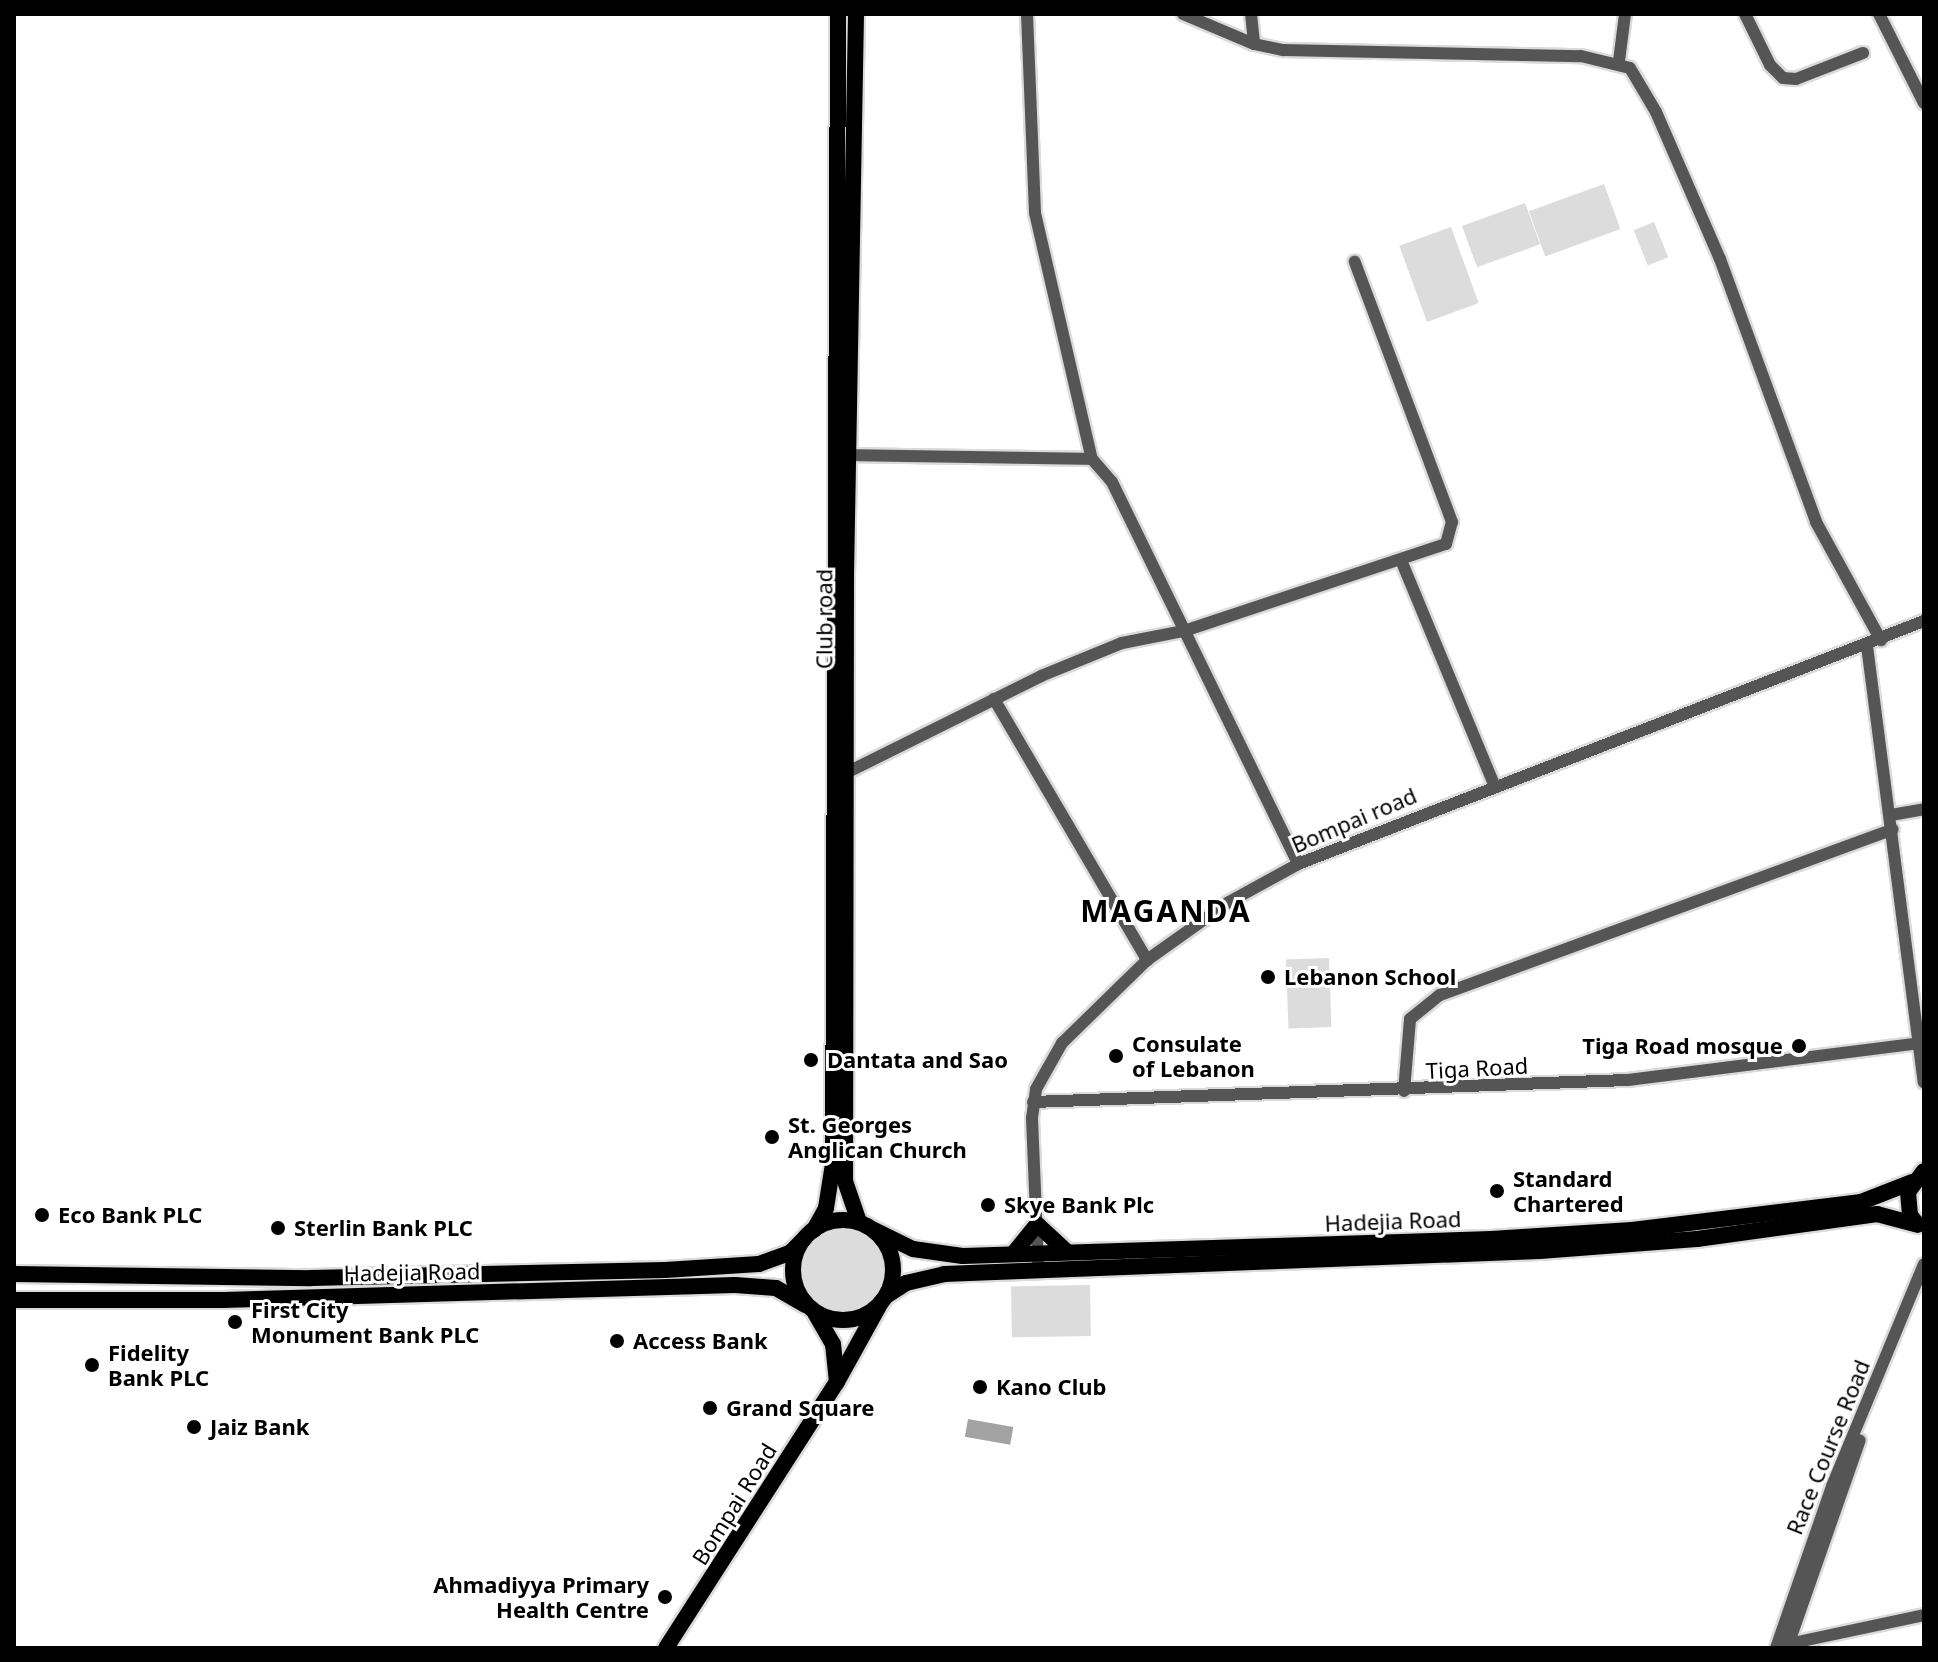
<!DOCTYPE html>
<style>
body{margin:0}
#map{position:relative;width:1938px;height:1662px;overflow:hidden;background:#fff;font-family:"Noto Sans",sans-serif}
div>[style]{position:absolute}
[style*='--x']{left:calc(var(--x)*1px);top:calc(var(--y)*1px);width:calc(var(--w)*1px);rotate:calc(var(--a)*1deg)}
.green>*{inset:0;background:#dcdcdc;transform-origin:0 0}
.round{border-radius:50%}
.water>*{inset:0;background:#a3a3a3;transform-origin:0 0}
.roads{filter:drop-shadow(2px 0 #dbdbdb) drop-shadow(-2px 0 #dbdbdb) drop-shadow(0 2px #dbdbdb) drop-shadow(0 -2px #dbdbdb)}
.minor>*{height:12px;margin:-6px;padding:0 6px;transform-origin:6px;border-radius:6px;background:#555}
.major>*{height:16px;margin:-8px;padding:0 8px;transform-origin:8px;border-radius:8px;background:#000}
.major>.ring{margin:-8px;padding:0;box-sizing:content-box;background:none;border:16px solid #000;border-radius:50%}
.dots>*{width:22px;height:22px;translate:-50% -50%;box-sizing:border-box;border:4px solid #fff;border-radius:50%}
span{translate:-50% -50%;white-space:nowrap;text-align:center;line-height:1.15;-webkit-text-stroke:6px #fff;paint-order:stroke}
.street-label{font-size:22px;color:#000}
.poi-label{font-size:22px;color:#000;font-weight:700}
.left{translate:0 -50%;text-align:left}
.right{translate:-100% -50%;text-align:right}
.district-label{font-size:30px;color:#000;font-weight:700;letter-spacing:2px}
.frame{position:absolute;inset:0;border:16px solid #000;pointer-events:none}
</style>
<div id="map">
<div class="green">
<div style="left:1604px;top:184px;width:48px;height:80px;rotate:70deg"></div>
<div style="left:1525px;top:203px;width:44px;height:67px;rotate:70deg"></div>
<div style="left:1654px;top:222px;width:38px;height:22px;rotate:68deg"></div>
<div style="left:1451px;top:227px;width:81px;height:55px;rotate:70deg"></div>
<div style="left:1329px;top:958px;width:69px;height:43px;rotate:88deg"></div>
<div class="round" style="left:803px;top:1230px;width:82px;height:82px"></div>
<div style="left:1090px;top:1285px;width:51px;height:79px;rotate:89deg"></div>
</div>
<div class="water">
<div style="left:968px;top:1419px;width:46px;height:18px;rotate:10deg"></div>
</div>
<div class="roads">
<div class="minor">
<div style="--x:1027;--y:14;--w:199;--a:87.7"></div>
<div style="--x:1035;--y:213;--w:253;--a:77"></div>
<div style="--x:1092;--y:459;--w:30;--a:49"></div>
<div style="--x:1112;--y:482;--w:425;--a:64"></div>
<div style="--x:1183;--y:14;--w:77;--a:22.9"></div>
<div style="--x:1254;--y:44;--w:30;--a:12"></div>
<div style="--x:1283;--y:50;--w:298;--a:1.2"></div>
<div style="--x:1581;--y:56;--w:50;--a:13.8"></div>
<div style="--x:1630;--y:68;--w:51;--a:59.4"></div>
<div style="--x:1656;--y:112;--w:160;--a:66.5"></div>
<div style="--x:1720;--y:259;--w:280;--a:69.9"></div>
<div style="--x:1816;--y:522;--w:135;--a:61.2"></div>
<div style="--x:1251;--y:14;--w:30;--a:84"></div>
<div style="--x:1745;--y:14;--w:57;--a:63.9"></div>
<div style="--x:1770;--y:65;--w:18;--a:45"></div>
<div style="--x:1783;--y:78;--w:13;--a:4"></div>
<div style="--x:1796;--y:79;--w:72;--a:-21.2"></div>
<div style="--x:1879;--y:14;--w:100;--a:63.2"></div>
<div style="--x:1619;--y:61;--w:47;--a:-82.7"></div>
<div style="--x:848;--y:455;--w:244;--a:0.9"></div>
<div style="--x:1401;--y:560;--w:243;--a:67.5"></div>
<div style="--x:1867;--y:646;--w:440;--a:82.6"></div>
<div style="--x:994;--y:699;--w:303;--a:59.6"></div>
<div style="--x:846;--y:773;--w:218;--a:-26.4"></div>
<div style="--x:1041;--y:676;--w:87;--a:-22.2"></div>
<div style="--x:1122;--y:643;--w:63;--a:-11"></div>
<div style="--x:1184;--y:631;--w:276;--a:-18.4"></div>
<div style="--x:1446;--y:544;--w:23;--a:-75"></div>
<div style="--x:1452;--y:522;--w:278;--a:-110.5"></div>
<div style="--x:1891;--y:815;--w:34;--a:-10"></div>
<div style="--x:1404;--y:1091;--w:72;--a:-85.2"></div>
<div style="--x:1410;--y:1019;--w:38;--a:-39"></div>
<div style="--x:1440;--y:995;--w:482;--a:-20.1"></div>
<div style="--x:1033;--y:1102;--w:595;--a:-2.12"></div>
<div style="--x:1628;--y:1080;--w:294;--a:-7.2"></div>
<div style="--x:1038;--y:1262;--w:144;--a:-92.4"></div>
<div style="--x:1032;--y:1118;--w:29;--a:-82"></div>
<div style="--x:1036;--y:1089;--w:53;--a:-60.5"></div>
<div style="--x:1062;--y:1043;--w:119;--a:-44.3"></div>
<div style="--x:1147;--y:960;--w:100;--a:-35.3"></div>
<div style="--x:1229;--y:902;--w:79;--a:-28.8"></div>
<div style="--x:1298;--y:864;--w:672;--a:-21.22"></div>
<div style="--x:1788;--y:1644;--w:139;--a:-12"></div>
<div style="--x:1776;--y:1648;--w:171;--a:-70.9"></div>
<div style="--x:1832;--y:1486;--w:240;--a:-67.5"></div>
<div style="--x:1787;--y:1648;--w:220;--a:-70.7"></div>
</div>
<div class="major">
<div style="--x:856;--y:14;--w:563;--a:91.02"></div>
<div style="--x:846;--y:577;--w:604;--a:90.09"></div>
<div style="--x:845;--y:1181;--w:43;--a:71.1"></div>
<div class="ring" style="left:793px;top:1220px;width:84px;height:84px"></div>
<div style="--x:1917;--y:1224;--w:11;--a:-128"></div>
<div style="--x:1910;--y:1215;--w:23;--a:-95"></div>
<div style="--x:1908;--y:1192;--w:26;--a:-53"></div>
<div style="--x:814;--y:1230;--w:25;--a:-61"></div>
<div style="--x:826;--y:1208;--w:45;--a:-81"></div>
<div style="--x:833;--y:1164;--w:1150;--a:-89.75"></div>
<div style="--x:874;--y:1230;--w:43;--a:26"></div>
<div style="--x:913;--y:1249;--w:50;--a:8"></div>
<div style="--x:963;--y:1256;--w:528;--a:-1.84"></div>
<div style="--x:1491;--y:1239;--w:141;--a:-3.7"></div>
<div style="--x:1632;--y:1230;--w:231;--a:-7"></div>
<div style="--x:1861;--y:1202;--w:55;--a:-21.4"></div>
<div style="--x:1013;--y:1254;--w:38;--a:-51"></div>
<div style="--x:1037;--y:1224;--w:41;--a:43"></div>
<div style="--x:14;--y:1274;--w:297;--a:0.8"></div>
<div style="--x:311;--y:1278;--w:354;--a:-1.3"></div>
<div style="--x:665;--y:1270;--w:94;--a:-3.7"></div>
<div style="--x:759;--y:1264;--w:33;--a:-20"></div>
<div style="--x:790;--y:1253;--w:17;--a:-45"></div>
<div style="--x:886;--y:1296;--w:24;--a:-33"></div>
<div style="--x:906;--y:1283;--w:39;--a:-13"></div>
<div style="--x:944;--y:1274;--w:596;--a:-2.21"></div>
<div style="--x:1540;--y:1251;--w:157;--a:-4.4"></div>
<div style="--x:1697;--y:1239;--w:182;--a:-7.9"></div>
<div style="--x:1877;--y:1214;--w:42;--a:15"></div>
<div style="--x:14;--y:1300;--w:209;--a:0"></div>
<div style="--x:223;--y:1300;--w:512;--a:-1.68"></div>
<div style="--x:735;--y:1285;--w:41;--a:4.2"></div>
<div style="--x:776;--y:1288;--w:34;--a:30"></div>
<div style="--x:815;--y:1313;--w:36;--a:60"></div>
<div style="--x:833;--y:1344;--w:37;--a:84"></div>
<div style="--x:666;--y:1648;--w:316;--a:-57.3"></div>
<div style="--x:837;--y:1382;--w:89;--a:-61.1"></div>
</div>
</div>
<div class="dots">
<div style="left:1268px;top:977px;background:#000"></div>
<div style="left:1799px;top:1046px;background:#000"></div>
<div style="left:1116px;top:1056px;background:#000"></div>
<div style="left:811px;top:1060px;background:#000"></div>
<div style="left:772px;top:1137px;background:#000"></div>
<div style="left:1497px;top:1191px;background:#000"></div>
<div style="left:988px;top:1205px;background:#000"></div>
<div style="left:42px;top:1215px;background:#000"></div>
<div style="left:278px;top:1228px;background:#000"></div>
<div style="left:235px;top:1322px;background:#000"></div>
<div style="left:617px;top:1341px;background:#000"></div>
<div style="left:92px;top:1365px;background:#000"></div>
<div style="left:980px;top:1387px;background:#000"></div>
<div style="left:710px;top:1408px;background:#000"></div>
<div style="left:194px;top:1427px;background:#000"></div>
<div style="left:665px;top:1597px;background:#000"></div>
</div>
<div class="street-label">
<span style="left:824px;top:619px;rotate:-90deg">Club road</span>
<span style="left:1354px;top:820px;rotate:-23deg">Bompai road</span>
<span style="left:1477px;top:1068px;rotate:-3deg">Tiga Road</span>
<span style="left:1393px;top:1221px;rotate:-2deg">Hadejia Road</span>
<span style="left:412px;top:1272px;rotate:-1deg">Hadejia Road</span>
<span style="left:1828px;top:1447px;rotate:-68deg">Race Course Road</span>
<span style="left:734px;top:1504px;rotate:-58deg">Bompai Road</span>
</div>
<div class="poi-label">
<span class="left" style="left:1284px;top:977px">Lebanon School</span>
<span class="left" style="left:1132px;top:1056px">Consulate<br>of Lebanon</span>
<span class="right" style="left:1783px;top:1046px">Tiga Road mosque</span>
<span class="left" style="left:827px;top:1060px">Dantata and Sao</span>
<span class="left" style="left:788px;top:1137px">St. Georges<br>Anglican Church</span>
<span class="left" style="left:1513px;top:1191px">Standard<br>Chartered</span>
<span class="left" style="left:1004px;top:1205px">Skye Bank Plc</span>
<span class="left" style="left:58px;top:1215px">Eco Bank PLC</span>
<span class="left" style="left:294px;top:1228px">Sterlin Bank PLC</span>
<span class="left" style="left:251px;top:1322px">First City<br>Monument Bank PLC</span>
<span class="left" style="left:633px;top:1341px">Access Bank</span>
<span class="left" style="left:108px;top:1365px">Fidelity<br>Bank PLC</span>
<span class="left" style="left:996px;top:1387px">Kano Club</span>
<span class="left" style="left:726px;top:1408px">Grand Square</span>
<span class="left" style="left:210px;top:1427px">Jaiz Bank</span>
<span class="right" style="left:649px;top:1597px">Ahmadiyya Primary<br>Health Centre</span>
</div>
<div class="district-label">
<span style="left:1166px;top:911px">MAGANDA</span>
</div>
<div class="frame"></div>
</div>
